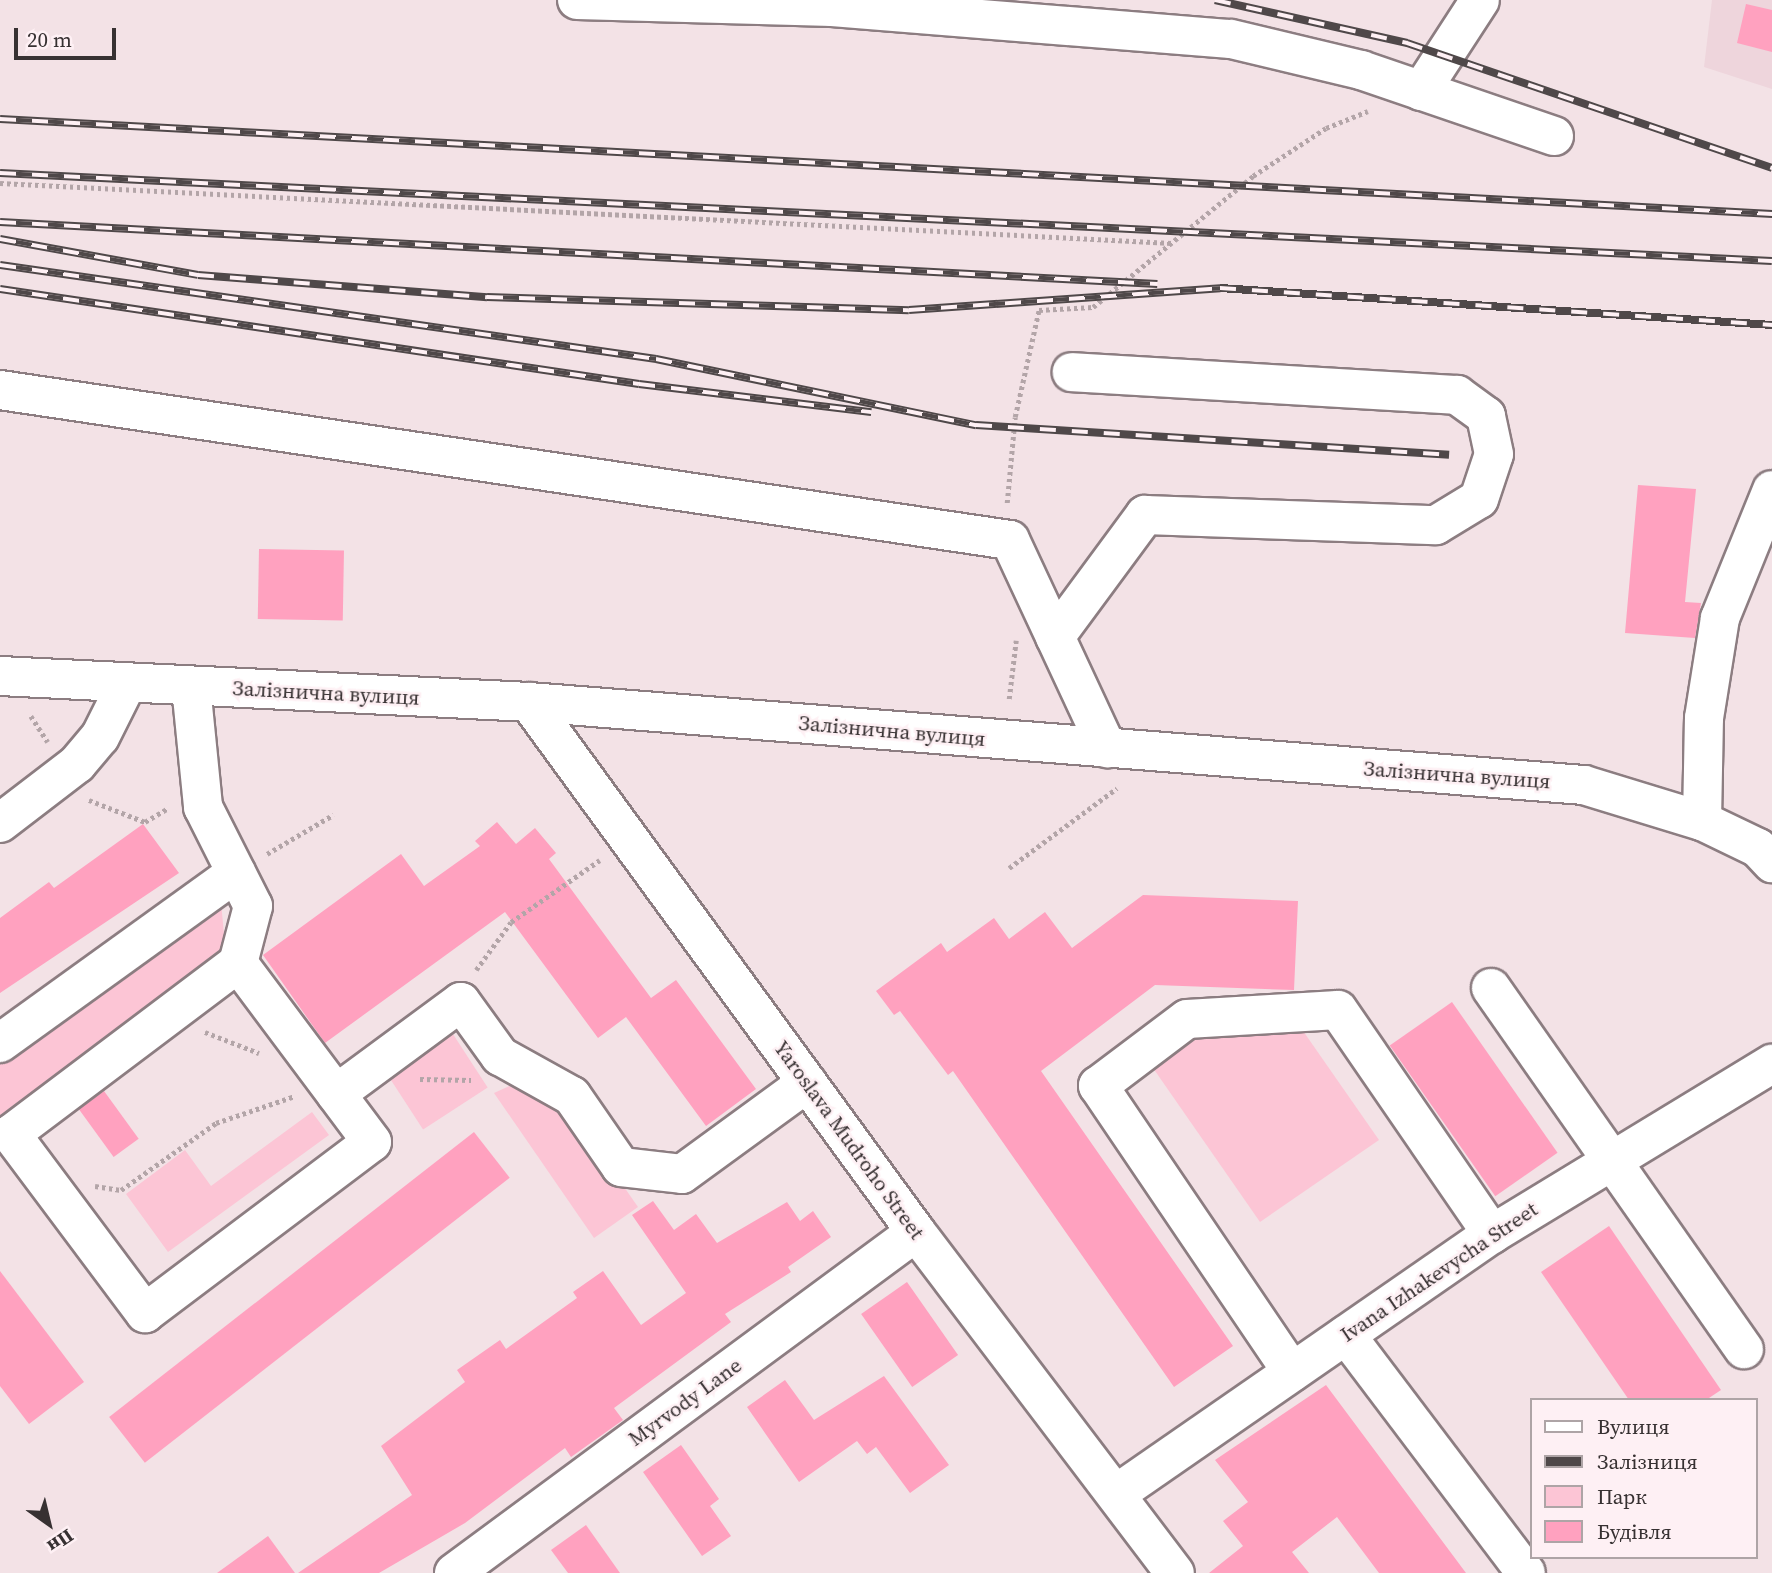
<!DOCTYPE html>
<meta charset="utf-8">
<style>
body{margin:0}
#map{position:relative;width:1772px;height:1573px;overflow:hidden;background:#f3e2e6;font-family:"Source Serif 4",serif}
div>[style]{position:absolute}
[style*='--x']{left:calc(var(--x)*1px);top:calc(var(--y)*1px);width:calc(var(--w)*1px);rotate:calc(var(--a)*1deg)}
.built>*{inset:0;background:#eed5dc}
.green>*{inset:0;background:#fcc5d5;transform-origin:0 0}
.building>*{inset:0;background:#ffa1bf;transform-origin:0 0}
.path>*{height:4.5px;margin-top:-2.25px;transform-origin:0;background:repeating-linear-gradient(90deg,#b3a5a8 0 3.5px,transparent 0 7px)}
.roads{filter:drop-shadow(2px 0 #8c7d81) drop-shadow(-2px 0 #8c7d81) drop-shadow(0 2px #8c7d81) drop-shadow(0 -2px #8c7d81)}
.minor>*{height:38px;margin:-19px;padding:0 19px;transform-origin:19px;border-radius:19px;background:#fff}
.major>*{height:38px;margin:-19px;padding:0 19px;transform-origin:19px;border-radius:19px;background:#fff}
.rail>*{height:8px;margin-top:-4px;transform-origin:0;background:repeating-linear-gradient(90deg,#fef0f4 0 16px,#4f4849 0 32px);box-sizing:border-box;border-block:2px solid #4f4849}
span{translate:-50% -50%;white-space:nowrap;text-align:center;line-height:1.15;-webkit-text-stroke:5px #fef0f4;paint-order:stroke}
.street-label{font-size:21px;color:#373132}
.legend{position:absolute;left:1530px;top:1398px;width:228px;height:161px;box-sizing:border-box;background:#fef0f4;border:2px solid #aea4a6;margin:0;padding:9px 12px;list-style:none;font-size:21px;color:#373132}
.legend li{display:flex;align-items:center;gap:14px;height:35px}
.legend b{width:35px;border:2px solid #aea4a6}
.north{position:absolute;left:14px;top:1489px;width:70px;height:70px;-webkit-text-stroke:5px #fef0f4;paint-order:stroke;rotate:146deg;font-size:19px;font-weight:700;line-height:28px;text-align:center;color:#373132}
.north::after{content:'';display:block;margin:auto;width:24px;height:32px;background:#373132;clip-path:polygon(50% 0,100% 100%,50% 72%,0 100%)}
.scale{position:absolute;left:14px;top:28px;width:102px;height:32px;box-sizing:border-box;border:4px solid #373132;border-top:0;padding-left:9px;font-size:21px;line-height:24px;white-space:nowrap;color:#373132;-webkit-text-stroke:5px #fef0f4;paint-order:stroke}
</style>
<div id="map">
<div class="built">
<div style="clip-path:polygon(1712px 0,1772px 0,1772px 89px,1704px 67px)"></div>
</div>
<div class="green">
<div style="clip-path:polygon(220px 891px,226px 956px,0 1119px,0 1048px)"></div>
<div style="left:449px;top:1028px;width:71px;height:77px;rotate:57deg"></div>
<div style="clip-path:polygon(1301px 1028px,1379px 1140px,1260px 1222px,1153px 1068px,1198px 1037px)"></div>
<div style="clip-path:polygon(514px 1084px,560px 1095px,638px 1207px,594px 1238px,494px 1093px)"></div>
<div style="clip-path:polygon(312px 1112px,329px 1135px,168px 1252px,126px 1194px,185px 1150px,211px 1186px)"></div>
</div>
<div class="building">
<div style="clip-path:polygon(1746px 4px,1772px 10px,1772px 52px,1737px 43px)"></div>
<div style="clip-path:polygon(1638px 485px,1696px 489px,1685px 602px,1701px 603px,1695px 638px,1625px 633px)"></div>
<div style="left:259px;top:549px;width:85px;height:70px;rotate:1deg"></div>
<div style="clip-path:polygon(497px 822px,516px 844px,535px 828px,556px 853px,549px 859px,651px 998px,676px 980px,756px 1089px,706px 1126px,626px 1017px,598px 1038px,505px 912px,325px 1043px,263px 955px,401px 854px,424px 886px,480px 846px,475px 841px)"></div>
<div style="clip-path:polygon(143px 824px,179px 873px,0 993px,0 918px,49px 882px,54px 888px)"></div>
<div style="clip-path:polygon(1143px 895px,1298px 901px,1294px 990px,1155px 985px,1041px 1071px,1233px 1346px,1174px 1387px,953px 1071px,948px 1075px,900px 1011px,894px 1015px,876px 991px,941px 943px,947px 952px,994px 918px,1009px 939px,1045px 912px,1072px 948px)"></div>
<div style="left:1452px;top:1002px;width:184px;height:76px;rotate:55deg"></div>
<div style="left:104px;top:1091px;width:59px;height:31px;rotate:54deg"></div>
<div style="left:474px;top:1132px;width:58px;height:463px;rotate:52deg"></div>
<div style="clip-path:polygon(653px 1201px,674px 1230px,696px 1214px,717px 1243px,787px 1202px,800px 1221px,813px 1211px,831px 1237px,788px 1267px,791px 1272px,725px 1314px,731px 1322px,614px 1408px,623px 1420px,571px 1457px,565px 1448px,465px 1523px,379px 1573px,298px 1573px,412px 1495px,381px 1446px,465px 1382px,457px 1370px,500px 1340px,506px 1349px,577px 1298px,573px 1292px,603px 1271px,641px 1325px,686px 1293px,632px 1215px)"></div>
<div style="clip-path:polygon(1609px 1226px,1721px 1390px,1706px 1400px,1629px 1400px,1541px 1272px)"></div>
<div style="clip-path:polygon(0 1271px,84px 1382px,29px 1424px,0 1386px)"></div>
<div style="left:907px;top:1282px;width:89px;height:56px;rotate:55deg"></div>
<div style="clip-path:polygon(884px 1376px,949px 1465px,910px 1493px,876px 1447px,867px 1454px,857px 1441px,799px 1482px,747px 1407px,785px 1380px,814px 1420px)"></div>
<div style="clip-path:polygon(1326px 1385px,1466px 1573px,1379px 1573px,1337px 1517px,1292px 1552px,1309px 1573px,1209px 1573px,1243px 1546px,1223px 1521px,1248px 1502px,1215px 1460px)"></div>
<div style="clip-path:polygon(681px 1445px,719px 1499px,710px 1506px,731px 1536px,702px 1556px,643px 1472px)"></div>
<div style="clip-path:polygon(586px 1525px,620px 1573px,568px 1573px,551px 1550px)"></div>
<div style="clip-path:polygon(268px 1536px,295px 1573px,217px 1573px)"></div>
</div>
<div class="path">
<div style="--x:0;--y:183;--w:1173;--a:2.93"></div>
<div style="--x:1007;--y:503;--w:86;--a:-84.7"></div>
<div style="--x:1015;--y:417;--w:110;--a:-77.4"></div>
<div style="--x:1039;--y:310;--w:54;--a:-3.2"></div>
<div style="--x:1093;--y:307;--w:207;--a:-39.3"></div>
<div style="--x:1253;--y:176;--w:87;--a:-33.3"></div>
<div style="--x:1326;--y:128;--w:45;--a:-22"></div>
<div style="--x:1009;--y:699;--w:59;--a:-83.2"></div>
<div style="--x:31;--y:716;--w:31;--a:57"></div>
<div style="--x:89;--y:800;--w:60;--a:21.4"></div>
<div style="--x:145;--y:822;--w:26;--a:-31"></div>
<div style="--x:267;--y:854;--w:77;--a:-30.6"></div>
<div style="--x:1009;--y:868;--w:134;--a:-36.5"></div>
<div style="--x:476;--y:970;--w:59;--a:-53.9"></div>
<div style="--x:511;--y:922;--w:108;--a:-34.9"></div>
<div style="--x:205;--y:1032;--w:58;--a:21.3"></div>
<div style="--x:420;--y:1079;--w:51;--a:1.1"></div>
<div style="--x:95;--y:1186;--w:26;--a:9"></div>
<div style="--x:121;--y:1190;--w:116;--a:-35.2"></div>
<div style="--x:216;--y:1123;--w:83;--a:-18.9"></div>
</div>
<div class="roads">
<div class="minor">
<div style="--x:577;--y:0;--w:255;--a:1.6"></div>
<div style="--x:832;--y:7;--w:400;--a:4.6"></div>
<div style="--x:1231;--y:39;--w:134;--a:13.4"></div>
<div style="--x:1361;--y:70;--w:204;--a:18.9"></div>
<div style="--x:1421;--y:91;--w:108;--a:-57"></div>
<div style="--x:0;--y:390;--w:1021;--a:8.45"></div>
<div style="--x:1010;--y:540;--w:230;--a:65"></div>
<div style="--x:1055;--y:637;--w:152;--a:-53.6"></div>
<div style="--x:1145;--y:515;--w:291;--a:2"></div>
<div style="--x:1436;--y:525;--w:50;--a:-31.2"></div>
<div style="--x:1479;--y:499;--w:47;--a:-71.6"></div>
<div style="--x:1494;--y:454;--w:39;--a:-102"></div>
<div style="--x:1486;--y:416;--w:36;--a:-144"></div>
<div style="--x:1457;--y:395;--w:386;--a:-176.6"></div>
<div style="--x:191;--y:686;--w:122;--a:84.3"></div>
<div style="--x:203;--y:807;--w:111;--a:63.2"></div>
<div style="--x:253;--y:906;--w:59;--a:104.7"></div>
<div style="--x:238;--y:963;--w:284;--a:143"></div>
<div style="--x:11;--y:1134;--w:224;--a:53.2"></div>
<div style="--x:145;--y:1313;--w:284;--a:-37"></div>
<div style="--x:372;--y:1142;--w:224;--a:-126.8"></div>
<div style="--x:529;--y:702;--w:656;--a:53.86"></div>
<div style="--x:916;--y:1232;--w:428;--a:52.8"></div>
<div style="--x:1702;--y:821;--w:103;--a:-88.9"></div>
<div style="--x:1704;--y:718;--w:101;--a:-80.9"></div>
<div style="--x:1720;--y:618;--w:138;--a:-67.9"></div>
<div style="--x:0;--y:823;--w:97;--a:-37.5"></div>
<div style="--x:77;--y:764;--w:35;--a:-50"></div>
<div style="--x:100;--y:737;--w:60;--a:-63.4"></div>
<div style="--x:1491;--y:988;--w:441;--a:55"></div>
<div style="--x:0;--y:1043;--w:291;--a:-35.8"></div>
<div style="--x:336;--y:1094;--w:155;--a:-36.4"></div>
<div style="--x:461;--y:1002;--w:67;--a:54.2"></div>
<div style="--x:500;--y:1056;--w:82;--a:29.1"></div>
<div style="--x:572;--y:1096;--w:86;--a:55.4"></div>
<div style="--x:621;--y:1167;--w:61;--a:6.5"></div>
<div style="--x:682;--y:1174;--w:155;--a:-36.1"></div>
<div style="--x:1346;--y:1335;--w:298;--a:52.9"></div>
<div style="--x:1292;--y:1372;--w:346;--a:-124.1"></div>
<div style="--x:1098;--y:1086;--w:111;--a:-37"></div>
<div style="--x:1187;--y:1019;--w:151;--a:-3.4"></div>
<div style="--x:1338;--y:1010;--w:272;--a:55.5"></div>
<div style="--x:1116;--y:1494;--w:457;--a:-34.7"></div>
<div style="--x:1492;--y:1234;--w:328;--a:-31.3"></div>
<div style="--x:454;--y:1573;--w:574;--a:-36.43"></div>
</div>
<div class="major">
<div style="--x:0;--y:676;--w:530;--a:2.81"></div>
<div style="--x:529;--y:702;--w:1058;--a:4.5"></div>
<div style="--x:1584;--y:785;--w:123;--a:17"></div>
<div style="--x:1702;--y:821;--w:62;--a:25.7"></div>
<div style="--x:1758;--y:848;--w:21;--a:47"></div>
</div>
</div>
<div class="rail">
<div style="--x:1215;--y:0;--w:197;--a:12.6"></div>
<div style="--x:1407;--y:43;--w:386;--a:18.9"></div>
<div style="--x:0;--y:119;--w:1775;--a:3.07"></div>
<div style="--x:0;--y:173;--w:1774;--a:2.84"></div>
<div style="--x:0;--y:222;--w:1159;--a:3.07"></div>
<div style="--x:0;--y:239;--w:201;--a:10.3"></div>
<div style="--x:198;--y:275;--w:290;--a:4.4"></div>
<div style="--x:487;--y:297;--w:422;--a:1.8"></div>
<div style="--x:909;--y:310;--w:312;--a:-4"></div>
<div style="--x:1220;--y:288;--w:553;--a:3.83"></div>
<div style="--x:0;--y:265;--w:663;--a:8.15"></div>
<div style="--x:656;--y:359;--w:327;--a:11.7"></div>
<div style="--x:976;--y:425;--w:474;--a:3.6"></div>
<div style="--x:0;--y:289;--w:646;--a:8.46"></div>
<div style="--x:639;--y:384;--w:234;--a:6.9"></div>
</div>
<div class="street-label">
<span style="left:326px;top:693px;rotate:3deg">Залізнична вулиця</span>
<span style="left:892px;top:731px;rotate:5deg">Залізнична вулиця</span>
<span style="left:1457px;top:775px;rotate:4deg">Залізнична вулиця</span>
<span style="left:849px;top:1140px;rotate:54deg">Yaroslava Mudroho Street</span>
<span style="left:1439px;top:1272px;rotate:-34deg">Ivana Izhakevycha Street</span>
<span style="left:685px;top:1402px;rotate:-36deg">Myrvody Lane</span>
</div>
<ul class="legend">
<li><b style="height:9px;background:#fff"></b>Вулиця</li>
<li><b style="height:9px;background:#4f4849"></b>Залізниця</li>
<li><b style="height:19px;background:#fcc5d5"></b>Парк</li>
<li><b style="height:19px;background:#ffa1bf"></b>Будівля</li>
</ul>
<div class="north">Пн</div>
<div class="scale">20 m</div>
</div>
